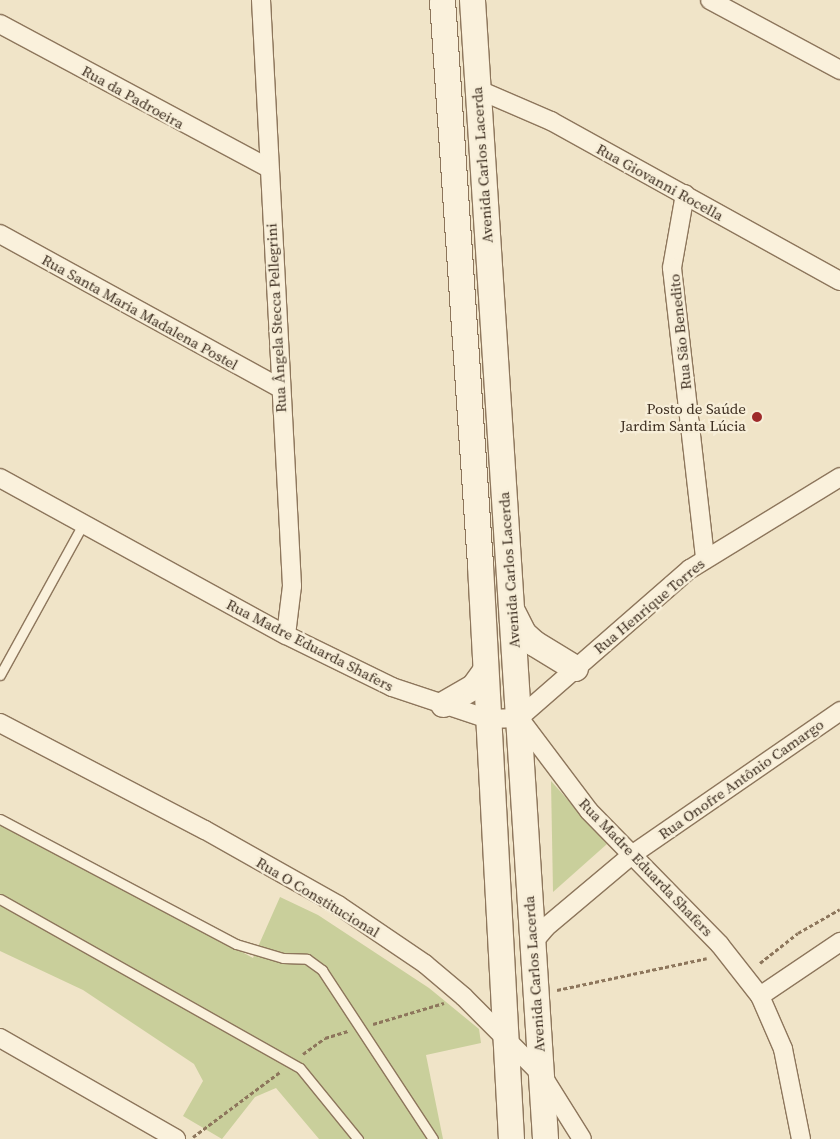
<!DOCTYPE html>
<meta charset="utf-8">
<style>
body{margin:0}
#map{position:relative;width:840px;height:1139px;overflow:hidden;background:#f0e4c8;font-family:"Source Serif 4",serif}
div>[style]{position:absolute}
[style*='--x']{left:calc(var(--x)*1px);top:calc(var(--y)*1px);width:calc(var(--w)*1px);rotate:calc(var(--a)*1deg)}
.green>*{inset:0;background:#c9cf9b}
.path>*{height:3px;margin-top:-1.5px;transform-origin:0;background:repeating-linear-gradient(90deg,#8d765c 0 4px,transparent 0 6.5px)}
.roads{filter:drop-shadow(1px 0 #8d765c) drop-shadow(-1px 0 #8d765c) drop-shadow(0 1px #8d765c) drop-shadow(0 -1px #8d765c)}
.service>*{height:9px;margin:-4.5px;padding:0 4.5px;transform-origin:4.5px;border-radius:4.5px;background:#faf1dc}
.minor>*{height:18px;margin:-9px;padding:0 9px;transform-origin:9px;border-radius:9px;background:#faf1dc}
.secondary>*{height:25px;margin:-12.5px;padding:0 12.5px;transform-origin:12.5px;border-radius:12.5px;background:#faf1dc}
.dots>*{width:14px;height:14px;translate:-50% -50%;box-sizing:border-box;border:2px solid #f7eed8;border-radius:50%}
span{translate:-50% -50%;white-space:nowrap;text-align:center;line-height:1.15;-webkit-text-stroke:4.5px #f7eed8;paint-order:stroke}
.street-label{font-size:15px;color:#3d2e20}
.poi-label{font-size:15px;color:#3d2e20}
.right{translate:-100% -50%;text-align:right}
</style>
<div id="map">
<div class="green">
<div style="clip-path:polygon(551px 781px,607px 844px,553px 892px)"></div>
<div style="clip-path:polygon(0 820px,253px 958px,280px 897px,318px 915px,429px 988px,479px 1029px,481px 1043px,426px 1055px,443px 1139px,319px 1139px,276px 1088px,255px 1097px,222px 1139px,183px 1116px,203px 1081px,194px 1064px,83px 990px,0 951px)"></div>
</div>
<div class="path">
<div style="--x:760;--y:963;--w:48;--a:-38.3"></div>
<div style="--x:798;--y:933;--w:48;--a:-29.7"></div>
<div style="--x:557;--y:990;--w:153;--a:-12"></div>
<div style="--x:373;--y:1024;--w:74;--a:-16.5"></div>
<div style="--x:303;--y:1054;--w:27;--a:-36"></div>
<div style="--x:325;--y:1038;--w:24;--a:-17"></div>
<div style="--x:193;--y:1137;--w:109;--a:-36.8"></div>
</div>
<div class="roads">
<div class="service">
<div style="--x:0;--y:675;--w:172;--a:-61.2"></div>
<div style="--x:0;--y:819;--w:267;--a:27.9"></div>
<div style="--x:236;--y:944;--w:49;--a:16.6"></div>
<div style="--x:283;--y:958;--w:24;--a:2"></div>
<div style="--x:307;--y:959;--w:19;--a:36"></div>
<div style="--x:322;--y:970;--w:202;--a:56.7"></div>
<div style="--x:0;--y:899;--w:344;--a:29.4"></div>
<div style="--x:300;--y:1068;--w:92;--a:50.8"></div>
</div>
<div class="minor">
<div style="--x:261;--y:0;--w:587;--a:86.97"></div>
<div style="--x:292;--y:586;--w:49;--a:97"></div>
<div style="--x:710;--y:0;--w:148;--a:28.3"></div>
<div style="--x:0;--y:24;--w:304;--a:28.2"></div>
<div style="--x:477;--y:89;--w:81;--a:23.4"></div>
<div style="--x:551;--y:121;--w:330;--a:29"></div>
<div style="--x:685;--y:194;--w:75;--a:100"></div>
<div style="--x:672;--y:268;--w:293;--a:83.5"></div>
<div style="--x:0;--y:234;--w:320;--a:28.8"></div>
<div style="--x:0;--y:478;--w:326;--a:28.8"></div>
<div style="--x:286;--y:635;--w:118;--a:26.1"></div>
<div style="--x:392;--y:687;--w:101;--a:18.4"></div>
<div style="--x:488;--y:719;--w:31;--a:-2"></div>
<div style="--x:519;--y:718;--w:116;--a:53"></div>
<div style="--x:589;--y:811;--w:187;--a:45.6"></div>
<div style="--x:720;--y:945;--w:65;--a:51.9"></div>
<div style="--x:760;--y:996;--w:58;--a:66.5"></div>
<div style="--x:783;--y:1049;--w:92;--a:78.7"></div>
<div style="--x:519;--y:718;--w:227;--a:-41.1"></div>
<div style="--x:690;--y:569;--w:176;--a:-31.5"></div>
<div style="--x:0;--y:723;--w:231;--a:27.6"></div>
<div style="--x:205;--y:830;--w:153;--a:29.4"></div>
<div style="--x:338;--y:905;--w:105;--a:34.1"></div>
<div style="--x:425;--y:964;--w:51;--a:40.2"></div>
<div style="--x:464;--y:997;--w:110;--a:45"></div>
<div style="--x:542;--y:1075;--w:75;--a:58"></div>
<div style="--x:531;--y:945;--w:23;--a:-50"></div>
<div style="--x:546;--y:927;--w:114;--a:-40"></div>
<div style="--x:633;--y:854;--w:252;--a:-34.6"></div>
<div style="--x:760;--y:996;--w:97;--a:-34"></div>
<div style="--x:0;--y:1038;--w:203;--a:29.8"></div>
</div>
<div class="secondary">
<div style="--x:442;--y:0;--w:566;--a:86.15"></div>
<div style="--x:480;--y:565;--w:575;--a:86.91"></div>
<div style="--x:472;--y:0;--w:1141;--a:86.33"></div>
<div style="--x:513;--y:613;--w:22;--a:63"></div>
<div style="--x:523;--y:633;--w:15;--a:42"></div>
<div style="--x:534;--y:643;--w:48;--a:31.4"></div>
<div style="--x:443;--y:704;--w:34;--a:-30"></div>
<div style="--x:473;--y:687;--w:19;--a:-54"></div>
</div>
</div>
<div class="dots">
<div style="left:757px;top:417px;background:#9e2a2b"></div>
</div>
<div class="street-label">
<span style="left:133px;top:97px;rotate:29deg">Rua da Padroeira</span>
<span style="left:482px;top:165px;rotate:-94deg">Avenida Carlos Lacerda</span>
<span style="left:660px;top:182px;rotate:29deg">Rua Giovanni Rocella</span>
<span style="left:140px;top:312px;rotate:29deg">Rua Santa Maria Madalena Postel</span>
<span style="left:276px;top:318px;rotate:-93deg">Rua Ângela Stecca Pellegrini</span>
<span style="left:680px;top:332px;rotate:-96deg">Rua São Benedito</span>
<span style="left:509px;top:570px;rotate:-94deg">Avenida Carlos Lacerda</span>
<span style="left:649px;top:606px;rotate:-40deg">Rua Henrique Torres</span>
<span style="left:310px;top:645px;rotate:27deg">Rua Madre Eduarda Shafers</span>
<span style="left:741px;top:779px;rotate:-35deg">Rua Onofre Antônio Camargo</span>
<span style="left:646px;top:867px;rotate:46deg">Rua Madre Eduarda Shafers</span>
<span style="left:318px;top:897px;rotate:31deg">Rua O Constitucional</span>
<span style="left:534px;top:974px;rotate:-94deg">Avenida Carlos Lacerda</span>
</div>
<div class="poi-label">
<span class="right" style="left:746px;top:417px">Posto de Saúde<br>Jardim Santa Lúcia</span>
</div>
</div>
